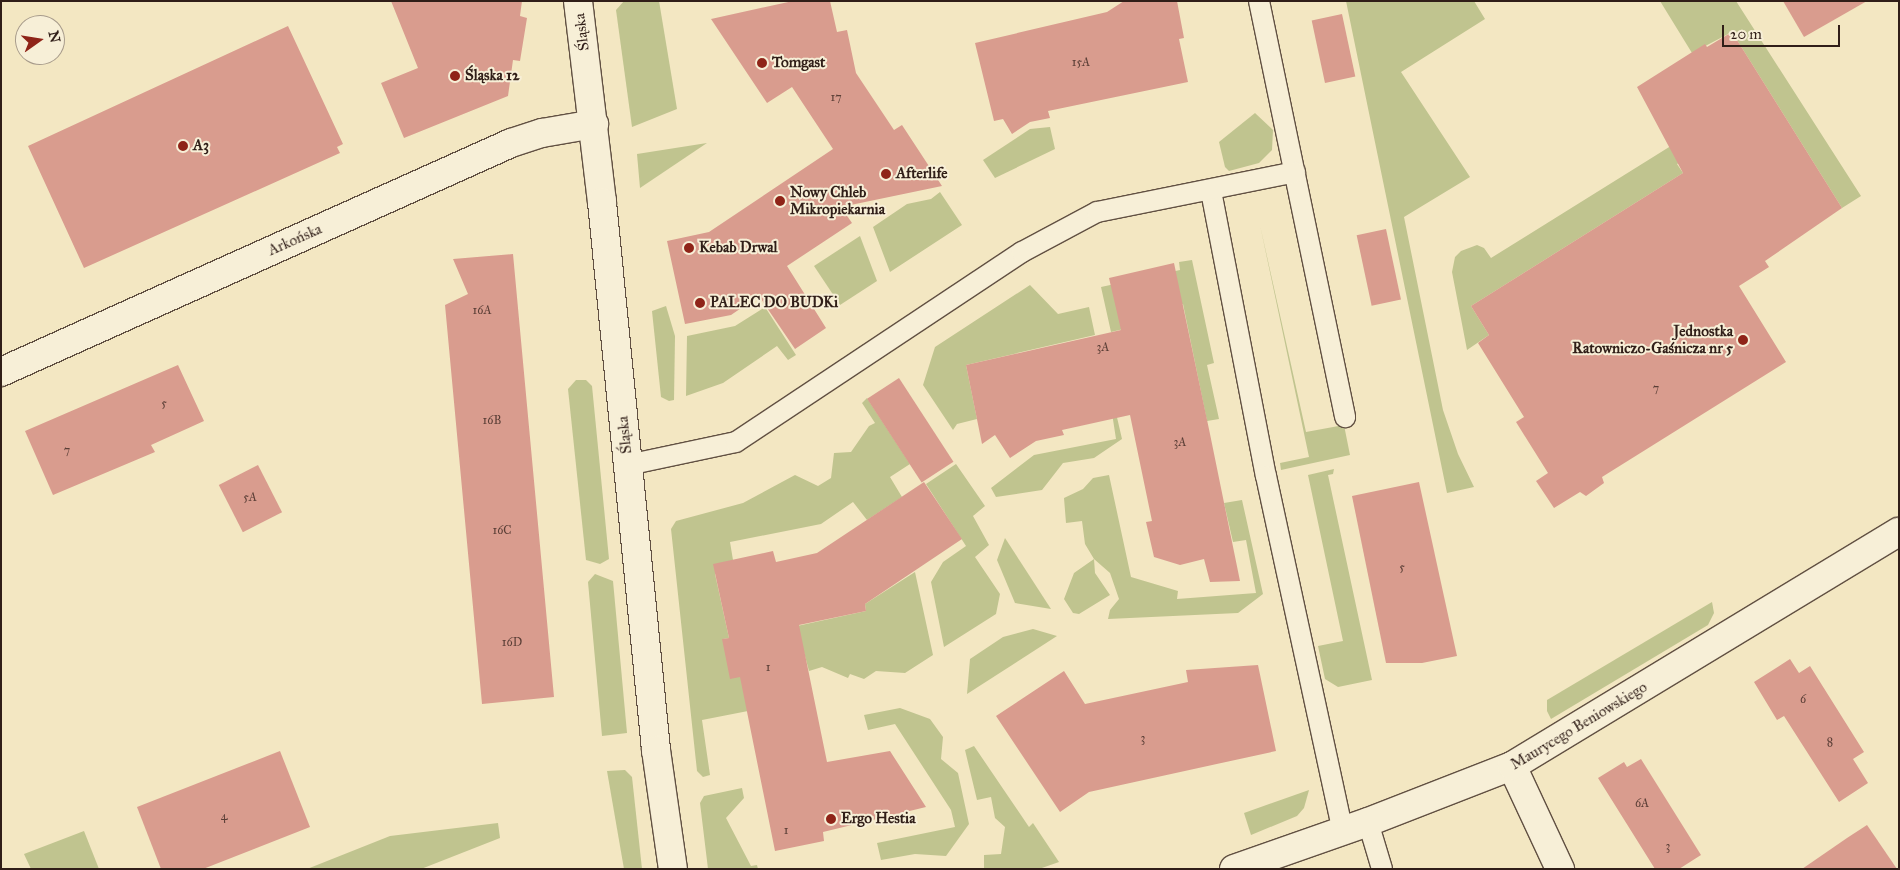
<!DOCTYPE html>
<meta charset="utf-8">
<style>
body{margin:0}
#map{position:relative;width:1900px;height:870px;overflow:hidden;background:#f3e7c2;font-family:"IM FELL Great Primer",serif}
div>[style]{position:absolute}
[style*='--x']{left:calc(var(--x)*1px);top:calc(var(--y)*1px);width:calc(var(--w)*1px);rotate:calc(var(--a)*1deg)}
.green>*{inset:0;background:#c0c48f}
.building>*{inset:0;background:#d99c8e;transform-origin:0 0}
.roads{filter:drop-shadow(1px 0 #615042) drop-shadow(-1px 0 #615042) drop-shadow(0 1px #615042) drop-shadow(0 -1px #615042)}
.lane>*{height:20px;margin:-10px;padding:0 10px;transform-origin:10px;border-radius:10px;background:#f7efd7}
.street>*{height:28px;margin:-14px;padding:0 14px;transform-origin:14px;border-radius:14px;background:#f7efd7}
.dots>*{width:14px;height:14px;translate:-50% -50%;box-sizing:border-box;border:2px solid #f7efd7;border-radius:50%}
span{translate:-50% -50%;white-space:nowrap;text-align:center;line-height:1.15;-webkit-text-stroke:4px #f7efd7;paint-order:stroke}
.number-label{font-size:12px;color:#5a3e36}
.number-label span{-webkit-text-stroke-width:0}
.street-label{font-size:15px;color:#301e18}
.poi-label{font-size:15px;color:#301e18;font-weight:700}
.left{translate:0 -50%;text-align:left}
.right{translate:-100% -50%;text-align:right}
.frame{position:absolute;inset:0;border:2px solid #301e18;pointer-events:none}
.north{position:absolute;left:15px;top:15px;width:50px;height:50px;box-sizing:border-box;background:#f7efd7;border:1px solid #a79b8b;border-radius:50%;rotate:77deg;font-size:14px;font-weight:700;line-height:20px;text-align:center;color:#301e18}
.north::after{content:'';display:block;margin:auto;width:18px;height:22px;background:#8f2418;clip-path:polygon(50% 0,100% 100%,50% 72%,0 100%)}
.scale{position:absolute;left:1722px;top:25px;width:118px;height:22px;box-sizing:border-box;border:2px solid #301e18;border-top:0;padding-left:6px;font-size:15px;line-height:18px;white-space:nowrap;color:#301e18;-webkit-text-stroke:4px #f7efd7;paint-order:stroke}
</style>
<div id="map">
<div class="green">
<div style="clip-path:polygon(624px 1px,659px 1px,677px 109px,632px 127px,616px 10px)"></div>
<div style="clip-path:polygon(1346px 1px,1474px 1px,1485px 19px,1401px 72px,1470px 177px,1404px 217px,1443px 410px,1458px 454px,1474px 487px,1447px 493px)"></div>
<div style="clip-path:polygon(1660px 1px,1736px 1px,1861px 196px,1842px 208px,1732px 32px,1692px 53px)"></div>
<div style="clip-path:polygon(1255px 113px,1273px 130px,1272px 150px,1259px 163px,1229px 171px,1225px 167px,1219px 142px)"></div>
<div style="clip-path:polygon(1050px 127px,1055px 149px,995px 178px,983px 160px,1030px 129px)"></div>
<div style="clip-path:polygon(707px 143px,640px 188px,637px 154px)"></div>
<div style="clip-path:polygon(1674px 144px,1684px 160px,1677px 164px,1683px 173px,1471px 306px,1489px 335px,1467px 350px,1452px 272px,1455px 257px,1461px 251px,1477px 245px,1484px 248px,1491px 258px)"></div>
<div style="clip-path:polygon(940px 192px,962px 225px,890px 272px,873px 227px,907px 204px,931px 199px)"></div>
<div style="clip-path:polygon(1260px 225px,1306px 432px,1344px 425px,1350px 455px,1281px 470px,1280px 463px,1309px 457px)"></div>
<div style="clip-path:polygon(860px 236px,877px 281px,840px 305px,814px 266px)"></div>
<div style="clip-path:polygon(1192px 260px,1214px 363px,1207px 365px,1219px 419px,1207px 421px,1183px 304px,1147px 314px,1149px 323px,1111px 332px,1101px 287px,1180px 270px,1179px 262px)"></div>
<div style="clip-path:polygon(1030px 285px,1058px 314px,1089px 307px,1095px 335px,966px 365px,977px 419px,957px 424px,953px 430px,923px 385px,935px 347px)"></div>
<div style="clip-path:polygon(666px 306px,675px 336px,674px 400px,669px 401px,661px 397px,652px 311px)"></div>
<div style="clip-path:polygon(765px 307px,796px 355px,788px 360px,777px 346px,723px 383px,686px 396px,687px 336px,735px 326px)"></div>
<div style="clip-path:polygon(576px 380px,586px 380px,592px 386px,609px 559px,600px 564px,586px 560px,568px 389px)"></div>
<div style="clip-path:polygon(867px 398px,910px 464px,890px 477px,902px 497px,867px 520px,853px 502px,821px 524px,730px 542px,733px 560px,715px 574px,729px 638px,723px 639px,741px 677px,748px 711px,702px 720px,710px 775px,703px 777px,697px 771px,671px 529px,676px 521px,743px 503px,795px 475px,818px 486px,831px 478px,834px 453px,851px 452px,869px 426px,875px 423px,862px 403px)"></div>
<div style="clip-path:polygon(1113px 400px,1122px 439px,1094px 458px,1063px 463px,1042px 490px,996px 497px,991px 488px,1034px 455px,1116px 439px,1112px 413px)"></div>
<div style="clip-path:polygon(956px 464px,985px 506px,973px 516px,989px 545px,975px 557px,1000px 594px,996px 614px,944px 647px,931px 582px,943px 562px,966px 546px,926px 484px)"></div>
<div style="clip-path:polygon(1334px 469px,1333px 474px,1328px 475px,1372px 680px,1338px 687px,1325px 679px,1318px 646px,1343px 641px,1308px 475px)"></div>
<div style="clip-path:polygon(1109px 475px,1131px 577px,1178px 591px,1177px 599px,1256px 593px,1246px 540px,1233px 542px,1224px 503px,1242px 500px,1263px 594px,1238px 613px,1108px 619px,1110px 610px,1119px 599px,1110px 573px,1094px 559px,1095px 573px,1110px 595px,1079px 614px,1073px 613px,1064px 599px,1074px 573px,1094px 559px,1085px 544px,1082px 521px,1066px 523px,1064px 498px,1083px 489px,1093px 478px)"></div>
<div style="clip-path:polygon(1005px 538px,1051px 609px,1015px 603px,997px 560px)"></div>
<div style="clip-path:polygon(915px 572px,933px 655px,905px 673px,876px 671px,864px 679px,850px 674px,848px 678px,822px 667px,809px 671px,797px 626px,866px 611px,865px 604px)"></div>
<div style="clip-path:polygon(595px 574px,613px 581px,627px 733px,602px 736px,588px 582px)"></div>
<div style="clip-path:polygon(1712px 602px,1714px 613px,1708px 625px,1551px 719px,1547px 711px,1547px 700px)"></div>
<div style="clip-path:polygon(1033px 629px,1057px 636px,967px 694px,970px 659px,1003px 637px)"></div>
<div style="clip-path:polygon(900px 708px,930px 719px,943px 737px,941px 759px,958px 773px,969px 824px,946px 856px,915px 854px,881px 860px,877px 843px,955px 827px,951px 810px,895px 724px,868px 730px,864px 715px)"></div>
<div style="clip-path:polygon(974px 746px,1029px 827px,1033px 823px,1059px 862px,1039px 869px,984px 869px,984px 855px,1001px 854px,1005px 827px,995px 818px,991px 797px,977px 800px,965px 750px)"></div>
<div style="clip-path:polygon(625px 770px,632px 777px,642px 869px,624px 869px,607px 771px)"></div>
<div style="clip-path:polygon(742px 788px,744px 798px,726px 818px,751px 866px,757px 865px,758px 869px,708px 869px,700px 803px,704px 796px)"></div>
<div style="clip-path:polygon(1309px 790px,1304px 808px,1297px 816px,1251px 835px,1244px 813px)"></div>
<div style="clip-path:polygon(498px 823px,500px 838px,421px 869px,307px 869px,390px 836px)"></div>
<div style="clip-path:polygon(84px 831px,99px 869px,31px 869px,24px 854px)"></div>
</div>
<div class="building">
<div style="clip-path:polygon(391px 1px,522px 1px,520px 16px,527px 18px,520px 61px,513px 60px,508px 96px,404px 138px,381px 83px,418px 68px)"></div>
<div style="clip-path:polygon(793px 1px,830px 1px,837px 32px,847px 30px,856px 73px,894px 130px,902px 125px,942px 186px,841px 207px,852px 223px,787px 266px,826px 328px,795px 349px,759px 296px,731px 315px,685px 324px,667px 241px,709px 232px,833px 149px,792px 87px,767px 103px,711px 19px)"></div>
<div style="clip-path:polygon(1124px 1px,1177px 1px,1184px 38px,1179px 39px,1188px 82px,1048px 111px,1050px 118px,1030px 122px,1012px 134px,1003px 119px,994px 121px,975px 43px,1107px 12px)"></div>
<div style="clip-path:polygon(1783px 1px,1867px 1px,1804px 37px)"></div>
<div style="left:1342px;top:14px;width:64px;height:31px;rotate:78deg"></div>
<div style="clip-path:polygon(288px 26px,343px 144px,337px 147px,340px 153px,84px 268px,28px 146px)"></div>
<div style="clip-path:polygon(1732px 32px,1842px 208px,1765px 261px,1769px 267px,1739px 286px,1786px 362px,1602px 477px,1604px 483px,1586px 496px,1580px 492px,1554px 508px,1536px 481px,1548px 473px,1516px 422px,1524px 417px,1478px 343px,1489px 335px,1471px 306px,1683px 173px,1637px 87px,1705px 44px,1707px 47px)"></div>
<div style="left:1386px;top:229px;width:72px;height:30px;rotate:78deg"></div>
<div style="clip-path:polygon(513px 254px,554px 697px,482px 704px,445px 305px,468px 294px,453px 259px)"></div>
<div style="clip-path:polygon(1174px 263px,1210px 434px,1240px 581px,1210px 582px,1204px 559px,1180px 565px,1154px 557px,1146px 522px,1152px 521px,1130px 415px,1062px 430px,1064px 435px,1036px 441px,1010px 458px,995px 435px,982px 444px,966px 365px,1121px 330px,1109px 278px)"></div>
<div style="clip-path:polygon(178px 365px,204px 421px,151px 445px,155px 452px,53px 495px,25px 431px)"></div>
<div style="left:899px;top:378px;width:100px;height:38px;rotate:57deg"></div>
<div style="left:258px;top:465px;width:53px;height:44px;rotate:63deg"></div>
<div style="clip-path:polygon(924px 482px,962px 539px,865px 604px,866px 611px,799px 625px,827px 762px,890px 751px,926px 807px,823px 832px,824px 841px,775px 851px,740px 677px,730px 679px,722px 639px,729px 638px,713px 564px,773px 551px,776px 562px,817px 553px)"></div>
<div style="clip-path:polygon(1419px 482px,1457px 656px,1422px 663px,1386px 663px,1352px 496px)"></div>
<div style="clip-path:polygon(1790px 659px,1799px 673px,1810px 666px,1864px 752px,1853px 759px,1868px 783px,1839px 802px,1784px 716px,1777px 720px,1754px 682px)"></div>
<div style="clip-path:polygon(1258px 665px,1276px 751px,1089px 792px,1060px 812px,996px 716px,1064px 671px,1085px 704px,1188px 682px,1186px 670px)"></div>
<div style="clip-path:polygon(280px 751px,310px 827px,203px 869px,161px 869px,137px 807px)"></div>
<div style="clip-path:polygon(1641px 759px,1701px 855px,1679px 869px,1655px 869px,1598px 778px,1624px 762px,1627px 767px)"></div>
<div style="clip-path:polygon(1867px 825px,1897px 869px,1802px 869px,1847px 838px)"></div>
</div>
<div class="roads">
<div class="lane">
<div style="--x:1259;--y:1;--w:425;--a:78.3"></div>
<div style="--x:1211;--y:191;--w:290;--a:79.1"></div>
<div style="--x:1266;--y:476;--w:363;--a:77.8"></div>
<div style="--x:628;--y:465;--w:110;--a:-12"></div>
<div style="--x:736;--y:442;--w:343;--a:-33.6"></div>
<div style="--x:1022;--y:252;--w:85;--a:-28.1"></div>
<div style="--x:1097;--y:212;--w:202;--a:-11.4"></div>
<div style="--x:1368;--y:822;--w:49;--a:73.4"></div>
</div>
<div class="street">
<div style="--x:578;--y:1;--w:202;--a:83.2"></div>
<div style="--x:602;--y:202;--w:551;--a:84.37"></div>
<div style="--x:656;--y:750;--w:120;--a:81.9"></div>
<div style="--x:1;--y:372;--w:559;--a:-24.18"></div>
<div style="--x:511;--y:143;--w:33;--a:-18"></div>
<div style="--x:542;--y:133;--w:53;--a:-9.8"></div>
<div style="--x:1512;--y:766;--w:114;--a:65"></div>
<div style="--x:1234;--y:869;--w:142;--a:-19.3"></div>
<div style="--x:1368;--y:822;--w:155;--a:-21.3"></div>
<div style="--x:1512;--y:766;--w:452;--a:-31.2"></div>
</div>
</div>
<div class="dots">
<div style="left:762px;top:63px;background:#8f2418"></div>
<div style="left:455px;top:76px;background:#8f2418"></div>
<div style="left:183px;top:146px;background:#8f2418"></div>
<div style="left:886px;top:174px;background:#8f2418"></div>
<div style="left:780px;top:201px;background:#8f2418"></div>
<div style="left:689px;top:248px;background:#8f2418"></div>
<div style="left:700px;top:303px;background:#8f2418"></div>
<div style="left:1743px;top:340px;background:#8f2418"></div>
<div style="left:831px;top:819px;background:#8f2418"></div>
</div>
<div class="number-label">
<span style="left:1081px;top:63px">15A</span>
<span style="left:836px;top:98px">17</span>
<span style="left:482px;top:311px">16A</span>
<span style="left:1103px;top:348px">3A</span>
<span style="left:1656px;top:389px">7</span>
<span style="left:164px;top:404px">5</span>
<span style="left:492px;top:421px">16B</span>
<span style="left:1180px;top:443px">3A</span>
<span style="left:67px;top:451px">7</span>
<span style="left:250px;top:498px">5A</span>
<span style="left:502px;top:531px">16C</span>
<span style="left:1402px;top:568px">5</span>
<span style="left:512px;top:643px">16D</span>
<span style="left:768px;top:668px">1</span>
<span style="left:1803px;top:700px">6</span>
<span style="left:1143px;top:739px">3</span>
<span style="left:1830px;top:743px">8</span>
<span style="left:1642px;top:804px">6A</span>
<span style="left:224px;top:817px">4</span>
<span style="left:786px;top:831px">1</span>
<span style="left:1668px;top:847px">3</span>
</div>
<div class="street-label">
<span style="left:582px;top:32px;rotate:-97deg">Śląska</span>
<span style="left:295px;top:240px;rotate:-24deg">Arkońska</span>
<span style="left:625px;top:435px;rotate:-96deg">Śląska</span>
<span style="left:1579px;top:726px;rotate:-31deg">Maurycego Beniowskiego</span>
</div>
<div class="poi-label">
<span class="left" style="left:772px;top:63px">Tomgast</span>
<span class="left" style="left:465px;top:76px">Śląska 12</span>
<span class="left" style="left:193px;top:146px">A3</span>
<span class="left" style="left:896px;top:174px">Afterlife</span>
<span class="left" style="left:790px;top:201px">Nowy Chleb<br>Mikropiekarnia</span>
<span class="left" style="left:699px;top:248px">Kebab Drwal</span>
<span class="left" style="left:710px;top:303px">PALEC DO BUDKi</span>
<span class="right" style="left:1733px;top:340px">Jednostka<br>Ratowniczo-Gaśnicza nr 5</span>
<span class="left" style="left:841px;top:819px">Ergo Hestia</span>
</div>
<div class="frame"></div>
<div class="north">N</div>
<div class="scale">20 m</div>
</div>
